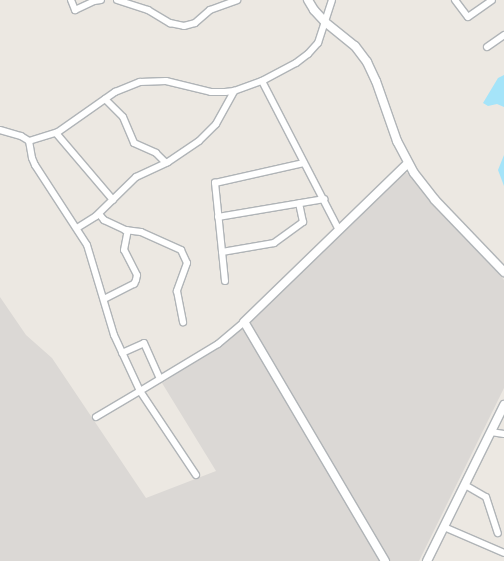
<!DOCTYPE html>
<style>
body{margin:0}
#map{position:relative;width:504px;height:561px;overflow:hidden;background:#ece8e2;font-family:Rubik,sans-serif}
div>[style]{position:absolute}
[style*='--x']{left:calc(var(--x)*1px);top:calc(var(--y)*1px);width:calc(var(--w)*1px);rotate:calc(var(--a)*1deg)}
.industrial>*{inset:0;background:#dbd8d5}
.water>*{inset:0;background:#a5e4f9}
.roads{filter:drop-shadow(1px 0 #b0b4b7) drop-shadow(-1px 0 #b0b4b7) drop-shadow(0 1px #b0b4b7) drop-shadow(0 -1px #b0b4b7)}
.street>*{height:6px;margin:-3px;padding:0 3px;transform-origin:3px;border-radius:3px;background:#fff}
.secondary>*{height:8px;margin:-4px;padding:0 4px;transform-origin:4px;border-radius:4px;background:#fff}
span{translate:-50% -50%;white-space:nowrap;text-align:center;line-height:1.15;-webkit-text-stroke:3px #fff;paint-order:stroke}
</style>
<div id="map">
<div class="industrial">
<div style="clip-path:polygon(404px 172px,410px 174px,429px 198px,504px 280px,504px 388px,419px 561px,0 561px,0 297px,26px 335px,52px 358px,146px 498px,216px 471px,162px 383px,218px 347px,239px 330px)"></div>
</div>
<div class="water">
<div style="clip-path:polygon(504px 75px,504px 107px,497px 104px,488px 106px,483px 103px,498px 78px)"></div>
<div style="clip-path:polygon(504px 155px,504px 186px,498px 170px)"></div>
</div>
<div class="roads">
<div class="street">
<div style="--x:71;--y:0;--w:11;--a:68"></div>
<div style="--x:75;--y:10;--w:21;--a:-25"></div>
<div style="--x:94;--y:1;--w:7;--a:-8"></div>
<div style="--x:117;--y:0;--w:33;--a:18"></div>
<div style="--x:148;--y:10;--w:26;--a:31"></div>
<div style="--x:170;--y:23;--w:14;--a:12"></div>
<div style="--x:184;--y:26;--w:11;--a:-15"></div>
<div style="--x:195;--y:23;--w:20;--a:-41"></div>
<div style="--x:210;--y:10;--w:29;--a:-20"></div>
<div style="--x:455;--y:0;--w:21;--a:53"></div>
<div style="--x:468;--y:17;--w:29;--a:-35"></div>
<div style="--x:487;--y:47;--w:21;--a:-35"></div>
<div style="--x:262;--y:81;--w:168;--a:62.7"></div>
<div style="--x:105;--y:99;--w:25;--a:45"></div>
<div style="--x:123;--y:117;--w:28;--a:67"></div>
<div style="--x:134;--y:143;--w:24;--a:24"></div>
<div style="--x:156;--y:153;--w:14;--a:45"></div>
<div style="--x:0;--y:130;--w:22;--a:16"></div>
<div style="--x:21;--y:136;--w:9;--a:32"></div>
<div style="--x:29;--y:141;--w:17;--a:80"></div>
<div style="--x:32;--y:158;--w:8;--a:67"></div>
<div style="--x:35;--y:165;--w:95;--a:57"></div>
<div style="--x:87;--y:245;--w:94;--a:73.3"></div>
<div style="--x:114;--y:335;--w:62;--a:65.1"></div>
<div style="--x:140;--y:391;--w:91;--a:-31.1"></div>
<div style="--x:218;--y:344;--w:34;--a:-40"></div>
<div style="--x:56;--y:133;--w:88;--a:49.6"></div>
<div style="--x:29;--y:141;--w:30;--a:-17"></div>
<div style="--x:58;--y:132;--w:70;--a:-35.1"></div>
<div style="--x:115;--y:92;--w:27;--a:-22"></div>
<div style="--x:140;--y:82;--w:26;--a:-2"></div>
<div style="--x:166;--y:81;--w:46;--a:13.7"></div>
<div style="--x:211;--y:92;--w:14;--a:0"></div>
<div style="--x:225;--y:92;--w:9;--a:-6"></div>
<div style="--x:234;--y:91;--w:30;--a:-20"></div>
<div style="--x:262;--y:81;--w:38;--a:-28"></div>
<div style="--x:296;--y:63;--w:15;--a:-37"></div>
<div style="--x:308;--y:54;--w:15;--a:-48"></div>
<div style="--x:318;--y:43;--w:45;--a:-72"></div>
<div style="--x:99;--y:214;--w:8;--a:50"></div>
<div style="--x:104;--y:220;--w:23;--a:25"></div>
<div style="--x:125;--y:230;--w:16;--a:7"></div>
<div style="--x:141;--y:232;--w:44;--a:24.2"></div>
<div style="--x:181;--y:250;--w:14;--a:65"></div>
<div style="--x:187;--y:263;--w:30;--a:110"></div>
<div style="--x:177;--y:291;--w:32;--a:79"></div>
<div style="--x:218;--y:217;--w:108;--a:-9.6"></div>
<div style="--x:77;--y:228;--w:22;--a:-32"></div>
<div style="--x:96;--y:216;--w:56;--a:-44.3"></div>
<div style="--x:136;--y:177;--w:35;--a:-25"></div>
<div style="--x:168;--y:162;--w:37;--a:-34"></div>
<div style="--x:199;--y:141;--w:24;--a:-45"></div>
<div style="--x:216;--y:124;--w:38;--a:-61"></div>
<div style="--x:222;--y:252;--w:53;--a:-9.8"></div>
<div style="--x:274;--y:243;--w:36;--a:-36"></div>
<div style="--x:303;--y:222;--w:19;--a:-102"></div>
<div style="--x:225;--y:281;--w:99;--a:-95.8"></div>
<div style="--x:215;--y:183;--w:91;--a:-12.7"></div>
<div style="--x:104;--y:299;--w:34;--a:-27"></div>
<div style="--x:134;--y:284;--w:4;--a:-63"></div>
<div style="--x:136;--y:280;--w:5;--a:-79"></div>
<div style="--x:137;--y:275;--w:28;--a:-117"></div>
<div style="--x:124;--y:250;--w:20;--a:-79"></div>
<div style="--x:122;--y:353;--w:24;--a:-24"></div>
<div style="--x:144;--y:343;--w:39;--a:66"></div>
<div style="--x:96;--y:417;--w:51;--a:-30.6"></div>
<div style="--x:140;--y:391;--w:101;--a:56.3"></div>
<div style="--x:491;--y:432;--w:13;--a:9"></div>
<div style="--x:465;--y:485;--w:24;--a:30"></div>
<div style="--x:486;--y:497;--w:38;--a:72"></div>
<div style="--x:444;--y:527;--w:65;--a:23.4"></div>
</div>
<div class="secondary">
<div style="--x:308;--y:0;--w:12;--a:59"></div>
<div style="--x:314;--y:10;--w:16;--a:47"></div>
<div style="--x:325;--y:22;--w:38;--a:39"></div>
<div style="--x:355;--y:46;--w:20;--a:53"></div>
<div style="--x:367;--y:62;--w:21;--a:65"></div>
<div style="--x:376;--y:81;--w:64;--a:70.7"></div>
<div style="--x:397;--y:141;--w:36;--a:62"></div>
<div style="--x:414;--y:173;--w:34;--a:52"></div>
<div style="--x:435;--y:200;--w:100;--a:46.2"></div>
<div style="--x:385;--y:561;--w:277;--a:-120.5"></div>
<div style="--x:244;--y:322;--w:228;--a:-44.1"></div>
<div style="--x:427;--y:561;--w:174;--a:-63.7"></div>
</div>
</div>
</div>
